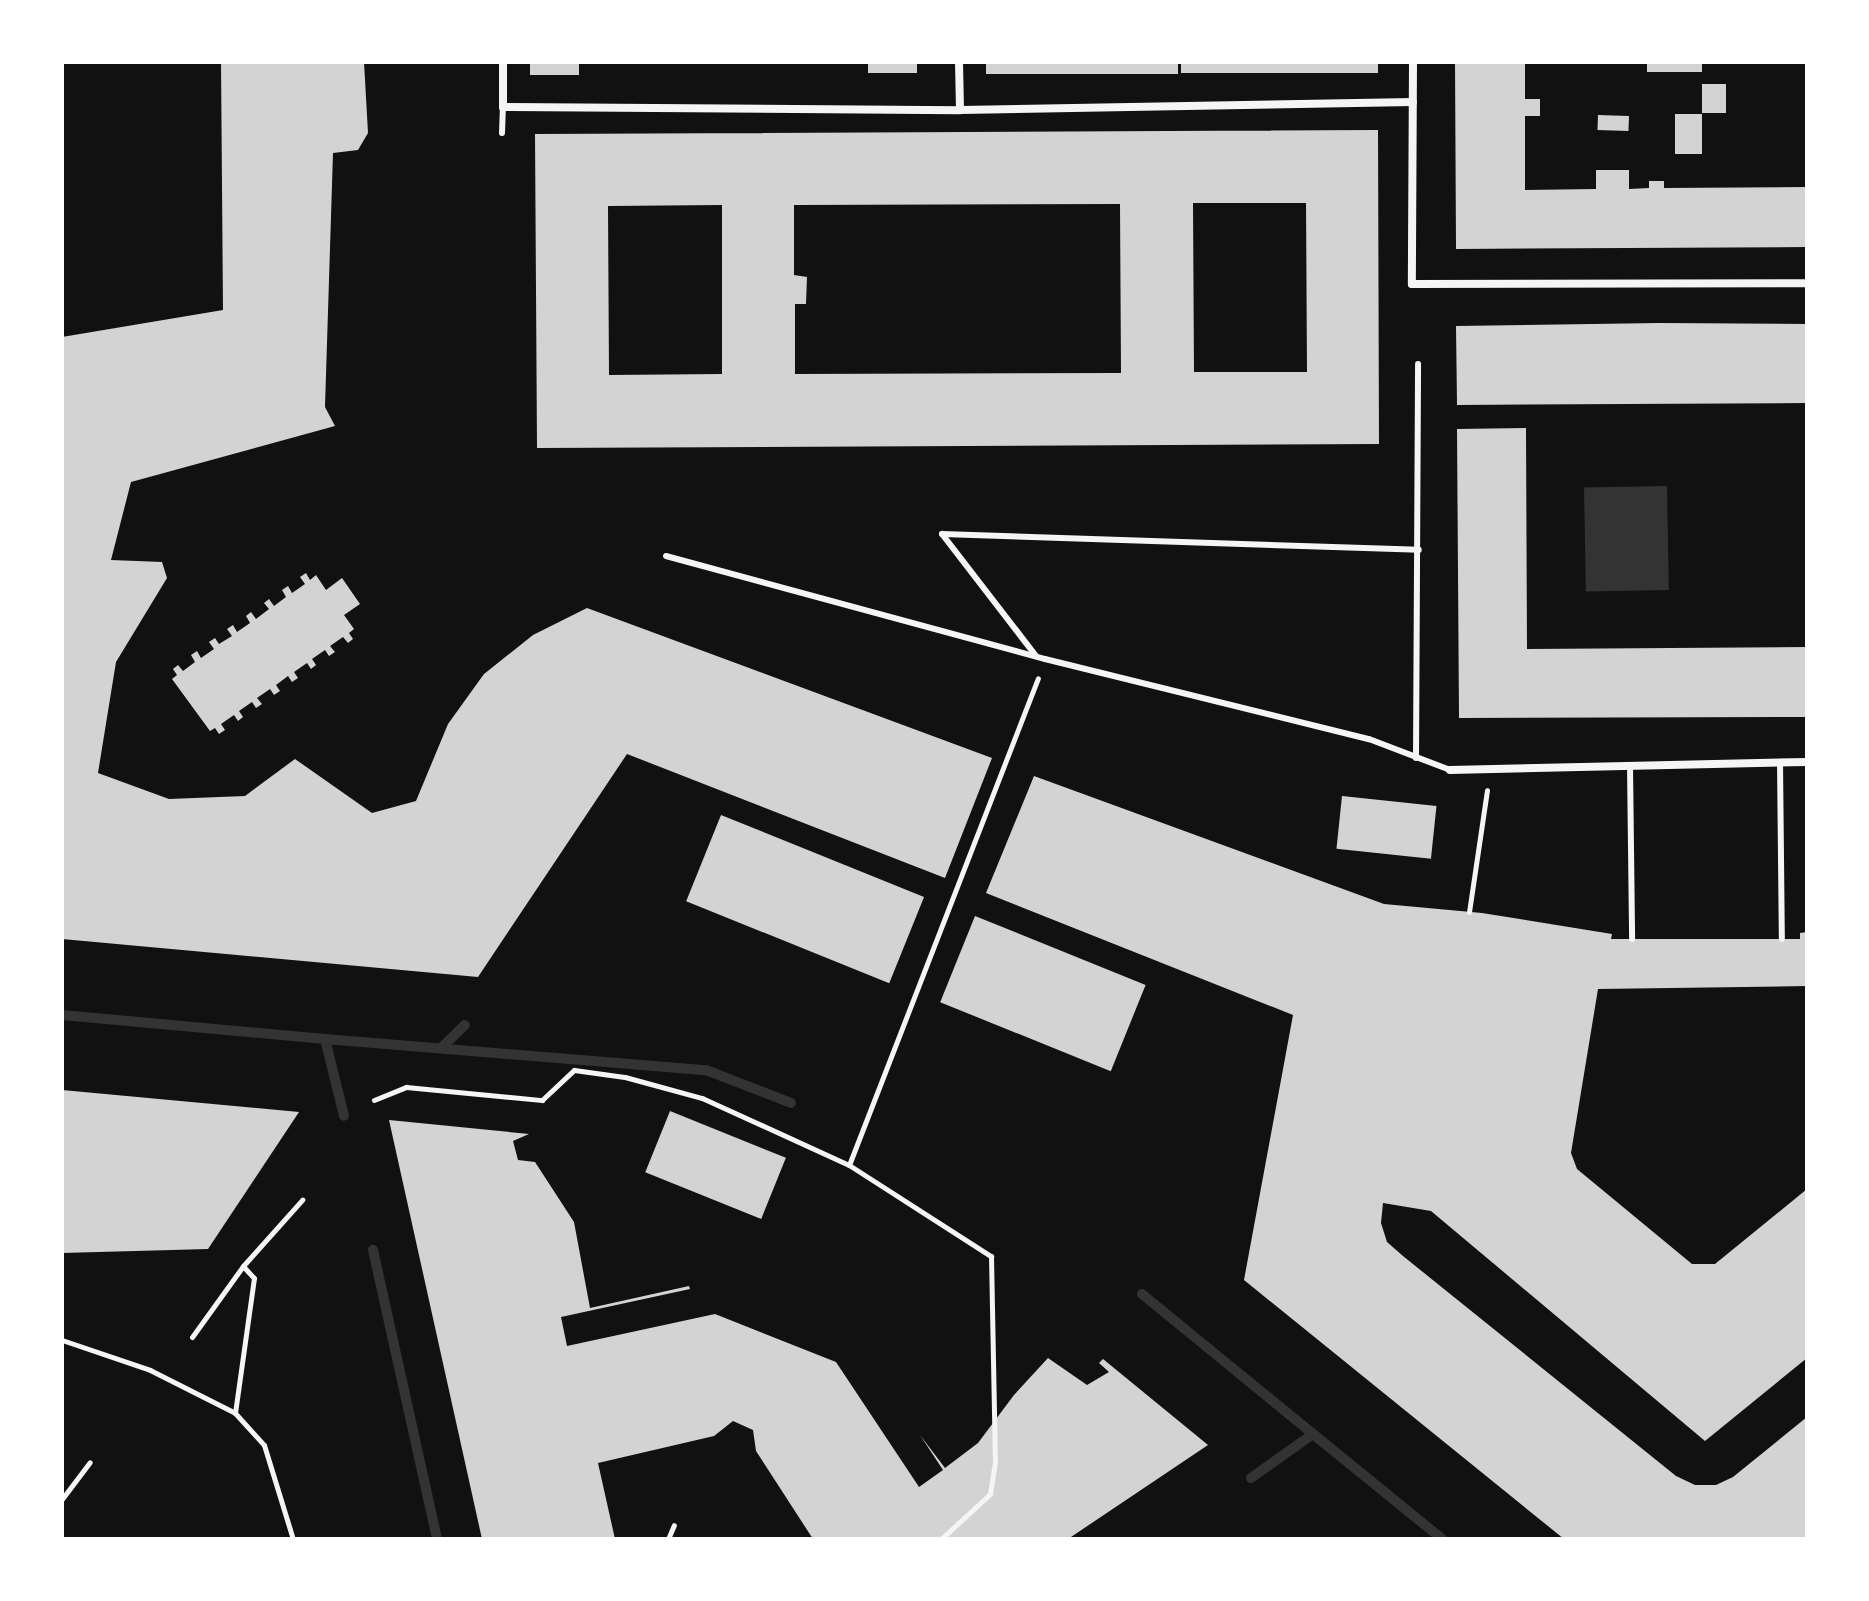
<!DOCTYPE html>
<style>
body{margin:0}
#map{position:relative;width:1869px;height:1601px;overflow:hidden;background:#111;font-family:Roboto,sans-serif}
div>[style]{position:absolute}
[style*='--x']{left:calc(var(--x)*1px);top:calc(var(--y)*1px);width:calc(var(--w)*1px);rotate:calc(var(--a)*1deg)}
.water>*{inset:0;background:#333;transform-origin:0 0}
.stream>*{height:10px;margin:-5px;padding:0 5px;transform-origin:5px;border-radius:5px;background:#333}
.building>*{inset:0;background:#d3d3d3;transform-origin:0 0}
.path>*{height:5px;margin:-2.5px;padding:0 2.5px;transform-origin:2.5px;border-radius:2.5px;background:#f5f5f5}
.service>*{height:6px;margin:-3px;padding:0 3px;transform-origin:3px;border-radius:3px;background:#f5f5f5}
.minor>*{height:8px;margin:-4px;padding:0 4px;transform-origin:4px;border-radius:4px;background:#f5f5f5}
span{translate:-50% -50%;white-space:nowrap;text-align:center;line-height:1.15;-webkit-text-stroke:6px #fff;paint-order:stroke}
.frame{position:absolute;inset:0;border:64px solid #fff;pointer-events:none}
</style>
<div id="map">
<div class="water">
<div style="left:1667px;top:486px;width:104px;height:83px;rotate:89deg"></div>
</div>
<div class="stream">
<div style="--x:62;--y:1015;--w:264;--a:5.2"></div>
<div style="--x:325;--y:1039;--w:79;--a:76.1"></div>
<div style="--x:325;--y:1039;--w:382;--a:4.7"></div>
<div style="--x:706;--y:1070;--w:91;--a:21.2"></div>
<div style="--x:441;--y:1048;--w:33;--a:-44"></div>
<div style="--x:373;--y:1250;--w:296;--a:77.5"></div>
<div style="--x:1142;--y:1294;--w:221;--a:39.3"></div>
<div style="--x:1251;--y:1478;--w:76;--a:-35.4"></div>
<div style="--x:1313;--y:1434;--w:166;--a:39.1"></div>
</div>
<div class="building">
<div style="clip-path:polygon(221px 62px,364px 62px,368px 133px,358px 150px,333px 153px,325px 407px,335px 426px,131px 482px,111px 560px,162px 562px,167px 578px,116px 662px,98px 773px,169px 799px,245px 796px,295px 759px,372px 813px,416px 801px,448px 724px,484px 674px,533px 635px,587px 608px,992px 758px,945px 878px,627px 754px,478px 977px,62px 939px,62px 337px,223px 310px)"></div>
<div style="left:530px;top:62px;width:49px;height:13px"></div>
<div style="left:868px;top:62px;width:49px;height:11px"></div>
<div style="left:986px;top:62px;width:192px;height:12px"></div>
<div style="left:1181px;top:62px;width:197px;height:11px"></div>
<div style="clip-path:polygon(1455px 62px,1525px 62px,1525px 99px,1540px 99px,1540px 116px,1525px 116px,1525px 190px,1596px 189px,1596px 170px,1629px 170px,1629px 189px,1649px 188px,1649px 181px,1664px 181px,1664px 188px,1807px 187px,1807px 247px,1456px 249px)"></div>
<div style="left:1647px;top:62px;width:55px;height:10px"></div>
<div style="left:1726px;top:84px;width:29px;height:24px;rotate:90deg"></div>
<div style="left:1702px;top:114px;width:40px;height:27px;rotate:90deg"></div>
<div style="left:1598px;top:115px;width:31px;height:15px;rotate:2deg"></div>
<div style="clip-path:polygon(evenodd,1378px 130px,1379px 444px,537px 448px,535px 134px,1378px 130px,1193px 203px,1306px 203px,1307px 372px,1194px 372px,1193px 203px,1378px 130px,1120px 204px,1121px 373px,795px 374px,795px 304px,806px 304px,807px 277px,794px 275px,794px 205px,1120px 204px,1378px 130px,722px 205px,722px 374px,609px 375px,608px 206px,722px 205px)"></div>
<div style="clip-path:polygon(1659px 323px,1807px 324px,1807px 403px,1457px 405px,1456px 326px)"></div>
<div style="clip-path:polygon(1526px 428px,1527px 649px,1807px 647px,1807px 717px,1459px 718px,1457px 429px)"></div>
<div style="clip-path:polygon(306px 573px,310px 580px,316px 575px,326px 590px,342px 578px,360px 604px,344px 615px,354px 629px,349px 633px,353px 639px,348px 643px,343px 637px,330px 646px,335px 652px,329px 656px,325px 650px,312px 659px,316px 665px,311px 669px,307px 663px,294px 672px,298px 678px,292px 682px,288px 676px,276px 685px,280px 691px,274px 695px,270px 689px,257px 698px,262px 704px,256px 708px,252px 702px,239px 711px,243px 717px,238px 721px,234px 715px,221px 724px,225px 730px,219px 734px,215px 728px,210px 731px,172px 679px,177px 675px,173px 669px,178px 665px,183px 671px,195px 662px,191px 655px,197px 651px,201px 658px,214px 649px,209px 642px,215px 638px,219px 644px,232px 636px,227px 629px,233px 625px,237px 632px,250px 623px,246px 616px,251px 612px,256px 619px,269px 609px,264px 603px,269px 599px,274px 606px,286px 597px,282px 590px,288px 586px,292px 593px,305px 584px,300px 577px)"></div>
<div style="clip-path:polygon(1034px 776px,1384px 904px,1482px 913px,1612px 934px,1611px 939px,1800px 939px,1800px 933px,1807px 932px,1807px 986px,1598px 989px,1571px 1153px,1577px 1169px,1692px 1264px,1715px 1264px,1807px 1189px,1807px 1358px,1705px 1441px,1431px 1211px,1383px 1203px,1381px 1223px,1387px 1242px,1403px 1256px,1676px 1476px,1695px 1485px,1716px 1485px,1733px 1477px,1807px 1417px,1807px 1539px,1564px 1539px,1244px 1280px,1293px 1015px,986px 893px)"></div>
<div style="left:1342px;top:796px;width:95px;height:53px;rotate:6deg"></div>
<div style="left:721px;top:815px;width:219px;height:93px;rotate:22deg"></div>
<div style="left:975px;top:916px;width:184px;height:93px;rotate:22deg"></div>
<div style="clip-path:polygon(62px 1090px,299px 1112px,208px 1249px,62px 1253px)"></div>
<div style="left:670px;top:1111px;width:125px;height:66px;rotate:22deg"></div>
<div style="clip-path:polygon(389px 1120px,529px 1134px,513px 1141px,518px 1160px,535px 1162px,574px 1222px,590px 1308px,689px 1286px,690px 1289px,561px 1317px,567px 1346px,715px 1314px,836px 1362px,919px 1487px,943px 1470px,920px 1435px,945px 1468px,978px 1443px,1014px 1395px,1048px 1358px,1087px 1385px,1109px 1372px,1099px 1363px,1103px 1359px,1208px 1445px,1068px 1539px,813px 1539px,756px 1451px,753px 1430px,733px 1421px,714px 1436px,598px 1463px,615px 1539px,482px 1539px)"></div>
</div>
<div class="path">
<div style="--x:1469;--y:912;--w:123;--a:-81.6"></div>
<div style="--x:374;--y:1100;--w:35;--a:-22"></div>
<div style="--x:406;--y:1087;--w:137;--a:5.5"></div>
<div style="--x:542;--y:1100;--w:44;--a:-43.2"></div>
<div style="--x:574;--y:1070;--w:51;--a:7.8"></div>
<div style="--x:625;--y:1077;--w:80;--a:15.3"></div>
<div style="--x:702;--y:1098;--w:162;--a:24.5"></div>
<div style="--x:849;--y:1165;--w:169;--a:32.7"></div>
<div style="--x:991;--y:1256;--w:206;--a:88.9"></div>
<div style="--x:995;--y:1462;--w:32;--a:99"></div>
<div style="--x:990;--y:1494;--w:67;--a:137.4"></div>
<div style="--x:849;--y:1165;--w:522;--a:-68.79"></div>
<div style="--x:192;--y:1337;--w:87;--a:-54.3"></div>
<div style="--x:243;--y:1266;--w:89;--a:-48.2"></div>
<div style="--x:62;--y:1340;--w:93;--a:18.8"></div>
<div style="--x:150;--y:1370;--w:95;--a:26.8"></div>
<div style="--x:235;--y:1413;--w:43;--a:47.8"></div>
<div style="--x:264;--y:1445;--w:98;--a:72.9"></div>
<div style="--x:235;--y:1413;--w:136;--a:-82"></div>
<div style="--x:254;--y:1278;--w:16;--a:-133"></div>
<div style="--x:62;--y:1499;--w:46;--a:-52.9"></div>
<div style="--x:668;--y:1539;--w:15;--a:-67"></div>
</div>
<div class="service">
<div style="--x:502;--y:133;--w:26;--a:-88"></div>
<div style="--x:666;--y:556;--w:393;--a:15.2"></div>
<div style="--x:1045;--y:659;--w:334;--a:13.9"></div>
<div style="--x:1369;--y:739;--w:87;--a:20.9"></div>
<div style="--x:1036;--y:656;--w:154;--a:-127.6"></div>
<div style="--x:942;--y:534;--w:477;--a:1.9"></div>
<div style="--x:1416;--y:758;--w:394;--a:-89.7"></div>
<div style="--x:1780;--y:762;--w:177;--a:89.4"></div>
<div style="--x:1630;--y:766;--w:173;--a:89.3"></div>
</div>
<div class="minor">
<div style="--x:503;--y:62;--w:45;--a:90"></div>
<div style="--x:503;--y:107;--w:457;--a:0.4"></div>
<div style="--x:960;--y:110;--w:453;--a:-1"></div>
<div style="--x:959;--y:62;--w:48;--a:88.8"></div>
<div style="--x:1413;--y:62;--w:222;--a:90.3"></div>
<div style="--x:1412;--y:284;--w:395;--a:-0.1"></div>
<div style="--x:1450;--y:770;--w:357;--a:-1.3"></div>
</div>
<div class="frame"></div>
</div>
